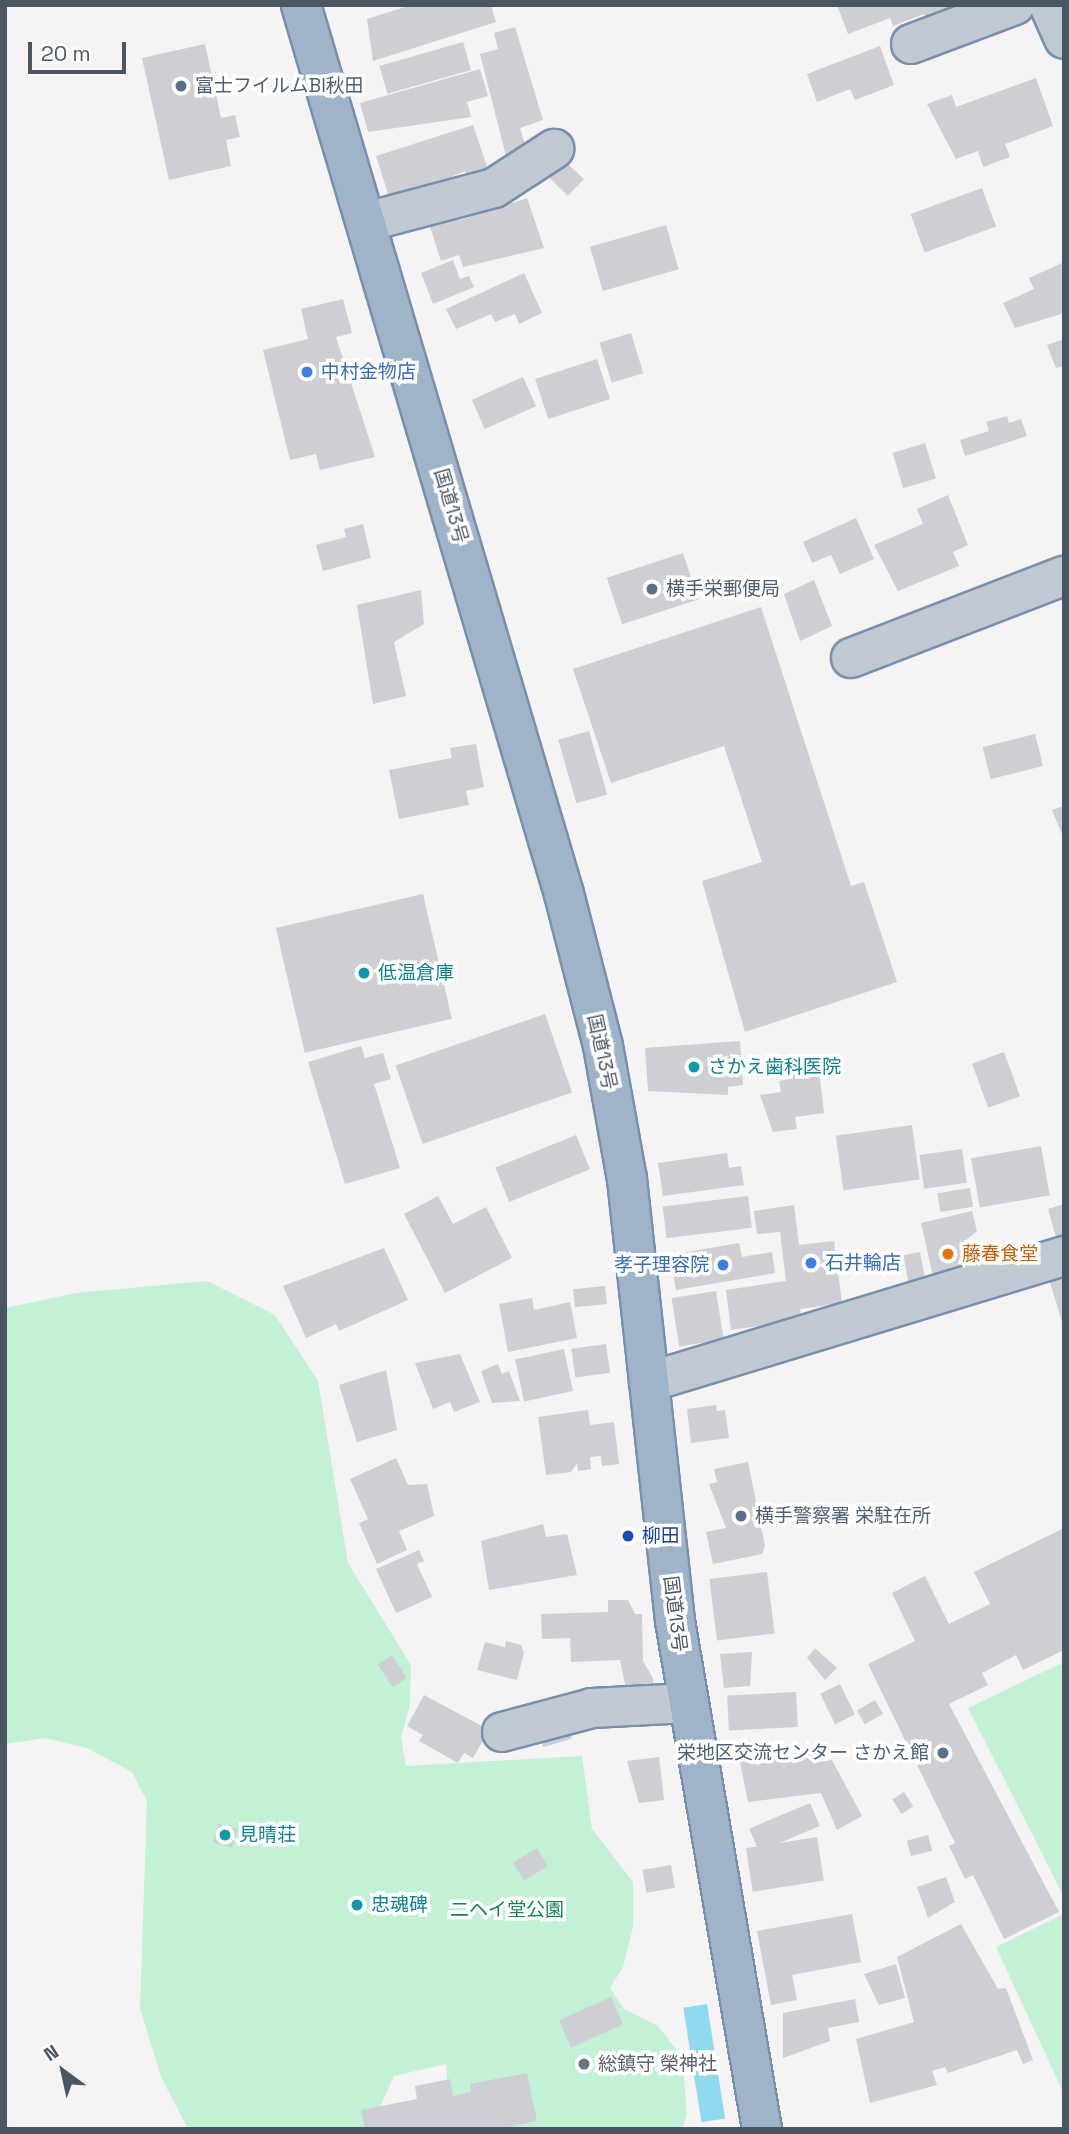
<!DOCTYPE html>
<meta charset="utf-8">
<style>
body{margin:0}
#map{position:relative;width:1069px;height:2134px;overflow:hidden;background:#f5f3f3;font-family:"Space Grotesk","Noto Sans JP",sans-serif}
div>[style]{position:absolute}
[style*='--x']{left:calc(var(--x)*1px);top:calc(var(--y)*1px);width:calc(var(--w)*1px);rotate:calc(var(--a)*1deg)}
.green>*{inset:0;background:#c3f1d5}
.water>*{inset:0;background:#90daee;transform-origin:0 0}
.building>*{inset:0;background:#cdcfd5;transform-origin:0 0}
.roads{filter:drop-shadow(2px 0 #7690ad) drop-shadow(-2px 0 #7690ad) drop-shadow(0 2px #7690ad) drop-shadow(0 -2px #7690ad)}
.minor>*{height:38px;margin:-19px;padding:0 19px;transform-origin:19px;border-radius:19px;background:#c1cad2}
.trunk>*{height:38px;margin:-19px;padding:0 19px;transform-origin:19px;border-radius:19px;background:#9fb4c9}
.dots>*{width:19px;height:19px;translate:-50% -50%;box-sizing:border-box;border:4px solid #fff;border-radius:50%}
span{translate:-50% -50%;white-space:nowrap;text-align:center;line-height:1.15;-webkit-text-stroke:7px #fff;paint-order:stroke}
.service-label{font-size:19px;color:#4e5e75}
.left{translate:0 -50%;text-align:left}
.right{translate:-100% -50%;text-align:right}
.shop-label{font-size:19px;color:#366cbe}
.street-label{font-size:19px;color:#4a5661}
.culture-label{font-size:19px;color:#0d838f}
.food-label{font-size:19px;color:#c56008}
.transit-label{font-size:19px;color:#164399}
.park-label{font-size:19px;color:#17864f}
.worship-label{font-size:19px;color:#5b616d}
.frame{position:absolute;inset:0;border:7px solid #4a5661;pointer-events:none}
.north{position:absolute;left:28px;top:2036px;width:70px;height:70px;-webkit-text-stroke:5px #fff;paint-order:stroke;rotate:327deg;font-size:19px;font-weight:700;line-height:28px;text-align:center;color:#4a5661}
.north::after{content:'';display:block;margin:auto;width:24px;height:32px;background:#4a5661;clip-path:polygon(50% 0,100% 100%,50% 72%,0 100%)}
.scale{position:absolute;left:28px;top:42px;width:98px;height:32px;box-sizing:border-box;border:4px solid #4a5661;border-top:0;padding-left:9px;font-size:21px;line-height:24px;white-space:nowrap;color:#4a5661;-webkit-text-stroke:5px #fff;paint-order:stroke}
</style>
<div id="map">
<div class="green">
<div style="clip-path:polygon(207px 1281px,275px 1315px,318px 1381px,348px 1563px,411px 1665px,410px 1705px,401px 1737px,406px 1766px,582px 1756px,592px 1829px,633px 1882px,633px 1927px,623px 1967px,610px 1988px,624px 2009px,658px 2026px,682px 2057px,687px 2115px,682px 2129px,452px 2129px,446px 2064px,394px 2076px,370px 2129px,188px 2129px,161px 2077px,140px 2008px,147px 1801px,132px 1772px,87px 1748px,45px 1738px,5px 1744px,5px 1308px,76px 1293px)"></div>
<div style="clip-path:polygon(1064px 1662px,1064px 1897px,968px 1708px)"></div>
<div style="clip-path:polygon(1064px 1914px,1064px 2094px,996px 1947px)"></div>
</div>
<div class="water">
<div style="left:707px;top:2004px;width:116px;height:24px;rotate:81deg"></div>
</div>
<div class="building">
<div style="clip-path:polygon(411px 5px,491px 5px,496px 22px,373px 61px,367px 19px)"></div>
<div style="clip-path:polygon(837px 5px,955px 5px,948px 8px,951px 15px,928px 24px,924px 14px,893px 26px,890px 18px,848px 34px)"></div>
<div style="clip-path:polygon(515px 27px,543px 120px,520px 128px,527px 150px,506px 156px,480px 54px,498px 49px,494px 33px)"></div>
<div style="left:463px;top:42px;width:29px;height:87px;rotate:74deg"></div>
<div style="clip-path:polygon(205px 44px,221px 118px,235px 115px,240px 137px,226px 140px,231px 166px,169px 180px,142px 58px)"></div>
<div style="clip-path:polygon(880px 46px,894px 85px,855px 100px,850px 89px,817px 102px,807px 74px)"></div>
<div style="clip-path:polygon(480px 69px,488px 96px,467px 102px,471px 117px,368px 132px,360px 103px)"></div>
<div style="clip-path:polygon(1036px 78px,1053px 126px,1005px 144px,1010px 157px,983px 167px,978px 151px,956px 159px,927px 104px,952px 95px,956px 107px)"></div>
<div style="clip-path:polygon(473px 125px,490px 175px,468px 182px,465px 171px,391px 203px,376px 156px)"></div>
<div style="left:563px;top:159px;width:29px;height:23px;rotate:44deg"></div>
<div style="left:982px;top:188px;width:41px;height:76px;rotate:70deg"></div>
<div style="clip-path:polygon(527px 198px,544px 248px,463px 267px,459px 255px,441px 261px,427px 217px,456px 207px,460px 220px)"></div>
<div style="left:666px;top:225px;width:46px;height:79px;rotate:74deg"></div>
<div style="clip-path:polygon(453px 260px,460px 279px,469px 276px,474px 287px,433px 304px,421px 273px)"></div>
<div style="clip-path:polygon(1064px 262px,1064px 313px,1015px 328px,1003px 303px,1034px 289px,1029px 278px)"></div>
<div style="clip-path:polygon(524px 273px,542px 313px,519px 324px,515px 314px,495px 322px,491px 314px,456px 329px,446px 309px)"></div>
<div style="clip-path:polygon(343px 299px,352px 333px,336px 337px,375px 457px,320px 470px,316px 454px,290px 460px,263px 350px,308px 339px,301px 309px)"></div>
<div style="left:631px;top:333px;width:42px;height:33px;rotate:73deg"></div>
<div style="clip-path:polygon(1064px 339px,1064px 366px,1056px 368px,1047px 345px)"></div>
<div style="left:597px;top:359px;width:42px;height:65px;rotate:72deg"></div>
<div style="left:523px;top:377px;width:32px;height:56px;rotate:66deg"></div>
<div style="clip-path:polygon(1007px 416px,1009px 423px,1021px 419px,1027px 436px,965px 456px,960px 440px,989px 431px,986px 422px)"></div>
<div style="left:925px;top:443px;width:37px;height:34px;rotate:73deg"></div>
<div style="clip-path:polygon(948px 495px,968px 545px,953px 552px,959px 566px,898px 591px,874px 545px,923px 524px,917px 509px)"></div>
<div style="clip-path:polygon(856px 518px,874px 559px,840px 574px,831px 555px,812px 563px,803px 542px)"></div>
<div style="clip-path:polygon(363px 524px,371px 558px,323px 571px,316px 545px,346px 537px,344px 529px)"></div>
<div style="left:683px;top:553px;width:49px;height:80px;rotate:72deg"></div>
<div style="clip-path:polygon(814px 580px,832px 626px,800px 641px,784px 594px)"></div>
<div style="clip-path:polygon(421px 590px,424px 624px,394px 642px,406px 696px,373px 704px,357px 605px)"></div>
<div style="clip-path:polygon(761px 607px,851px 886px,864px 882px,897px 982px,745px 1032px,702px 881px,762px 862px,724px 746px,611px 783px,573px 669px)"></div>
<div style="left:589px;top:731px;width:66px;height:32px;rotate:74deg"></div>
<div style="left:1035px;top:734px;width:33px;height:54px;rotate:76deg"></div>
<div style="clip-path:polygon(476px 744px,484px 787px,466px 791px,469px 805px,399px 819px,389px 770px,452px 758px,450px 748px)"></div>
<div style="clip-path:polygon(1064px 806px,1064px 839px,1052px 810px)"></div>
<div style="left:423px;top:894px;width:128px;height:151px;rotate:77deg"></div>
<div style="left:545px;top:1014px;width:83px;height:158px;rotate:71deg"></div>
<div style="clip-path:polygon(740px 1041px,743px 1085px,728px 1087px,728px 1095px,648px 1091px,645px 1048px)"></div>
<div style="clip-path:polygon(361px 1046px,365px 1058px,383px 1053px,391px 1079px,374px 1084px,400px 1168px,345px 1184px,308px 1062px)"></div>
<div style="left:1004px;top:1052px;width:47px;height:34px;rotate:70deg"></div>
<div style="clip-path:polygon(819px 1070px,824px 1113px,795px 1117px,797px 1129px,773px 1132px,760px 1095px,781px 1092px,779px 1081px,790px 1079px,790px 1074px)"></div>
<div style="left:912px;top:1125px;width:55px;height:77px;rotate:82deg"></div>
<div style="left:576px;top:1135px;width:37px;height:87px;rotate:68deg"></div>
<div style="left:1041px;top:1146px;width:50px;height:71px;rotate:80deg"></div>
<div style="left:962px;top:1149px;width:34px;height:43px;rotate:82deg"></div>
<div style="clip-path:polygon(727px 1153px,729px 1168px,741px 1166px,744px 1185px,663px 1196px,658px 1163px)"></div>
<div style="left:970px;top:1188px;width:19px;height:33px;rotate:81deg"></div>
<div style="clip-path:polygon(438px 1196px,453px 1224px,486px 1207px,512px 1258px,445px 1293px,404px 1214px)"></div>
<div style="left:748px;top:1196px;width:32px;height:86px;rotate:83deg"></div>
<div style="clip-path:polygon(1064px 1204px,1064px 1239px,1057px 1241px,1048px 1209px)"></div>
<div style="clip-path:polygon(794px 1205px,799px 1245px,834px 1241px,842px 1303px,800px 1309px,802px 1320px,731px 1330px,726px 1290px,786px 1281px,780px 1232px,757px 1234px,754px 1211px)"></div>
<div style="clip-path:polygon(972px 1211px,977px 1231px,965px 1241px,971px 1266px,933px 1276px,921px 1223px)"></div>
<div style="clip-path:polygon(739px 1243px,742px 1257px,772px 1252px,775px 1273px,676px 1290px,670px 1255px)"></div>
<div style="clip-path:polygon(384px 1248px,408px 1300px,339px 1331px,336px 1324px,306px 1338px,283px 1286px)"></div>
<div style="left:920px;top:1252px;width:31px;height:17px;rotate:79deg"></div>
<div style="clip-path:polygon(1064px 1271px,1064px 1324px,1063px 1325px,1048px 1276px)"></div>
<div style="left:605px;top:1286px;width:18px;height:32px;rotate:84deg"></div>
<div style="left:716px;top:1291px;width:49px;height:45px;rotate:81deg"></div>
<div style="clip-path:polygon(532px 1298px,534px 1310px,570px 1302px,577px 1338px,508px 1352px,499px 1304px)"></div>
<div style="left:606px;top:1344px;width:29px;height:35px;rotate:82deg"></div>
<div style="left:564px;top:1349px;width:43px;height:50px;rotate:78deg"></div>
<div style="clip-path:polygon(460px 1354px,480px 1402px,454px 1412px,450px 1402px,433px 1409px,415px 1363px)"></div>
<div style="clip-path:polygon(498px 1364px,502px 1374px,509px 1371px,520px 1401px,492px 1403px,481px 1371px)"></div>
<div style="clip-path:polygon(386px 1370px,397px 1430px,357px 1442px,339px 1385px)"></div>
<div style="clip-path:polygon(716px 1405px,717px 1411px,725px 1410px,729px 1438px,691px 1443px,687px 1409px)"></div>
<div style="clip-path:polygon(588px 1410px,590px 1425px,614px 1422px,619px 1464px,602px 1466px,601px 1456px,590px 1457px,591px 1469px,578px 1471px,577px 1463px,571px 1472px,546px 1475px,538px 1417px)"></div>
<div style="clip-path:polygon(396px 1458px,408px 1485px,427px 1484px,434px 1516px,399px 1531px,407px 1550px,377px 1564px,359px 1523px,368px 1519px,350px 1479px)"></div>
<div style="clip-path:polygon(748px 1462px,765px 1546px,762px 1554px,713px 1564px,706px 1532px,726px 1528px,709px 1484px,717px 1482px,714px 1469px)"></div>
<div style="clip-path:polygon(543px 1524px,546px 1537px,567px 1534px,577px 1575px,489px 1590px,481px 1541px)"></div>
<div style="clip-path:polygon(1064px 1528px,1064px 1650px,1023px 1670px,1016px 1655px,982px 1673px,988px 1685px,949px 1704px,1059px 1912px,1004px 1939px,973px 1875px,965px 1879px,949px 1846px,955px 1843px,868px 1664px,915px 1641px,892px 1593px,925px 1576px,949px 1624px,990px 1604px,974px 1572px)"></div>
<div style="clip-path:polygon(419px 1550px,424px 1561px,417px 1564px,432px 1597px,396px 1613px,376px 1569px)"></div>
<div style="left:767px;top:1572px;width:62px;height:58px;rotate:83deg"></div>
<div style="clip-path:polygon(608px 1600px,628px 1600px,635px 1614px,642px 1614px,643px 1661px,653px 1678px,654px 1698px,628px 1699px,620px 1660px,571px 1662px,570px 1638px,542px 1639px,541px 1614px,608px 1612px)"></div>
<div style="clip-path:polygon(506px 1641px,521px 1645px,524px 1653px,517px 1680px,477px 1670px,485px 1642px,505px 1647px)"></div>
<div style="clip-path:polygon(815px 1648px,837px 1668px,825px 1680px,807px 1658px)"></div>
<div style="clip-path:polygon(752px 1652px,750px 1686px,724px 1688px,720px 1654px)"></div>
<div style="left:392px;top:1655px;width:27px;height:17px;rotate:57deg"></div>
<div style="left:840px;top:1684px;width:34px;height:22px;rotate:64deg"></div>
<div style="left:796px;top:1692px;width:35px;height:69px;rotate:87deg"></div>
<div style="clip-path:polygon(424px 1695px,489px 1730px,473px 1758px,464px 1753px,458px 1763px,419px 1741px,423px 1735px,407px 1726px)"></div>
<div style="left:875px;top:1700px;width:16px;height:21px;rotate:60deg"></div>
<div style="left:569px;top:1729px;width:10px;height:30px;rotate:73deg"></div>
<div style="clip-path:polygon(818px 1750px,819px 1762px,832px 1760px,862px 1816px,837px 1830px,821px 1793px,748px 1802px,740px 1762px)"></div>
<div style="clip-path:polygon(659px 1757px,664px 1800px,639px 1803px,627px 1761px)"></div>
<div style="left:904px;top:1792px;width:17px;height:14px;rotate:57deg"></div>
<div style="left:810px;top:1803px;width:25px;height:66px;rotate:67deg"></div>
<div style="left:218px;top:1824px;width:20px;height:19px;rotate:15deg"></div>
<div style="left:928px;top:1835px;width:16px;height:22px;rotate:75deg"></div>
<div style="left:817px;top:1837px;width:44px;height:72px;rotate:81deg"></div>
<div style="left:537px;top:1848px;width:21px;height:28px;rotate:59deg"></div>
<div style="left:671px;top:1865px;width:23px;height:29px;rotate:80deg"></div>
<div style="clip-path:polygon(946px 1877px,955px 1902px,928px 1918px,917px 1887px)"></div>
<div style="clip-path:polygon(852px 1914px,861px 1962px,792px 1975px,797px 2000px,771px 2005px,757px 1931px)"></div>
<div style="clip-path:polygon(961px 1924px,998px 1989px,1006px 1988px,1033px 2060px,1023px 2064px,1017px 2050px,948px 2073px,945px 2067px,932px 2071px,937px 2085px,870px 2103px,856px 2039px,914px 2022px,897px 1957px)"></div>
<div style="clip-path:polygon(896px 1964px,905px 1998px,879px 2005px,864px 1974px)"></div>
<div style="left:611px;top:1997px;width:30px;height:57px;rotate:66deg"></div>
<div style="clip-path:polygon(855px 1999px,859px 2022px,828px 2028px,830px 2041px,783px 2058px,783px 2013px)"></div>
<div style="clip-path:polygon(527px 2073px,537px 2121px,499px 2129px,365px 2129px,361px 2110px,417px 2099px,415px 2086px,450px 2079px,453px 2096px,471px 2092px,470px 2084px)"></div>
</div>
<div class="roads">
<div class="minor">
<div style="--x:1049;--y:5;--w:37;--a:66"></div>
<div style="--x:911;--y:44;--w:111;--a:-20.6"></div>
<div style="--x:366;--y:222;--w:132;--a:-14.9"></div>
<div style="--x:494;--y:188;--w:72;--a:-33"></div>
<div style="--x:851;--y:658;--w:228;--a:-21.1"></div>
<div style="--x:649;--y:1382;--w:434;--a:-16.9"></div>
<div style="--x:502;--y:1732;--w:93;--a:-14.9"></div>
<div style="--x:592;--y:1708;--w:97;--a:-3"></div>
</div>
<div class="trunk">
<div style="--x:301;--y:5;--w:927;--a:73.52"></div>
<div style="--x:564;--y:894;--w:157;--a:75.6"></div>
<div style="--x:603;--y:1046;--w:135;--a:79.8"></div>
<div style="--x:627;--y:1179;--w:445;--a:83.8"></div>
<div style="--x:675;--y:1621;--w:515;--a:80.28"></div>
</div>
</div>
<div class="dots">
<div style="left:181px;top:86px;background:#5c6f8a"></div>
<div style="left:307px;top:372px;background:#3f7fe0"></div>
<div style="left:652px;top:589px;background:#5c6f8a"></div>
<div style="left:364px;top:973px;background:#0f9aa8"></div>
<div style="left:694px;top:1067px;background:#0f9aa8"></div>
<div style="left:948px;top:1254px;background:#e8710a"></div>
<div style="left:811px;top:1263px;background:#3f7fe0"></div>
<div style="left:723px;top:1265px;background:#3f7fe0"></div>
<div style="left:741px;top:1516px;background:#5c6f8a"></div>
<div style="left:628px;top:1536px;background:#1a4fb4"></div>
<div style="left:943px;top:1753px;background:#5c6f8a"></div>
<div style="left:225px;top:1835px;background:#0f9aa8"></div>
<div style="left:357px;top:1905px;background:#0f9aa8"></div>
<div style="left:584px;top:2064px;background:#6b7280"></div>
</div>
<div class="service-label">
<span class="left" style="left:195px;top:86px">富士フイルムBI秋田</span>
<span class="left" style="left:666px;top:589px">横手栄郵便局</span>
<span class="left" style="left:755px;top:1516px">横手警察署 栄駐在所</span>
<span class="right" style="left:929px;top:1753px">栄地区交流センター さかえ館</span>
</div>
<div class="shop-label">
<span class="left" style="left:321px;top:372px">中村金物店</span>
<span class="left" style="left:825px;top:1263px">石井輪店</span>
<span class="right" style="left:709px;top:1265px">孝子理容院</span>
</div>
<div class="street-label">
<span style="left:451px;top:506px;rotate:74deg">国道13号</span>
<span style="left:602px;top:1052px;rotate:78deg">国道13号</span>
<span style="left:675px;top:1614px;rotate:83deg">国道13号</span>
</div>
<div class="culture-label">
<span class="left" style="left:378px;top:973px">低温倉庫</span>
<span class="left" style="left:708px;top:1067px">さかえ歯科医院</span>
<span class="left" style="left:239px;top:1835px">見晴荘</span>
<span class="left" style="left:371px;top:1905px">忠魂碑</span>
</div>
<div class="food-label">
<span class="left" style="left:962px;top:1254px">藤春食堂</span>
</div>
<div class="transit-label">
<span class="left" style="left:642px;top:1536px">柳田</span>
</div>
<div class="park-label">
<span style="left:507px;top:1910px">二ヘイ堂公園</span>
</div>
<div class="worship-label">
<span class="left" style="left:598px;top:2064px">総鎮守 榮神社</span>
</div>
<div class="frame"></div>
<div class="north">N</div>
<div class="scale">20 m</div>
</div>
